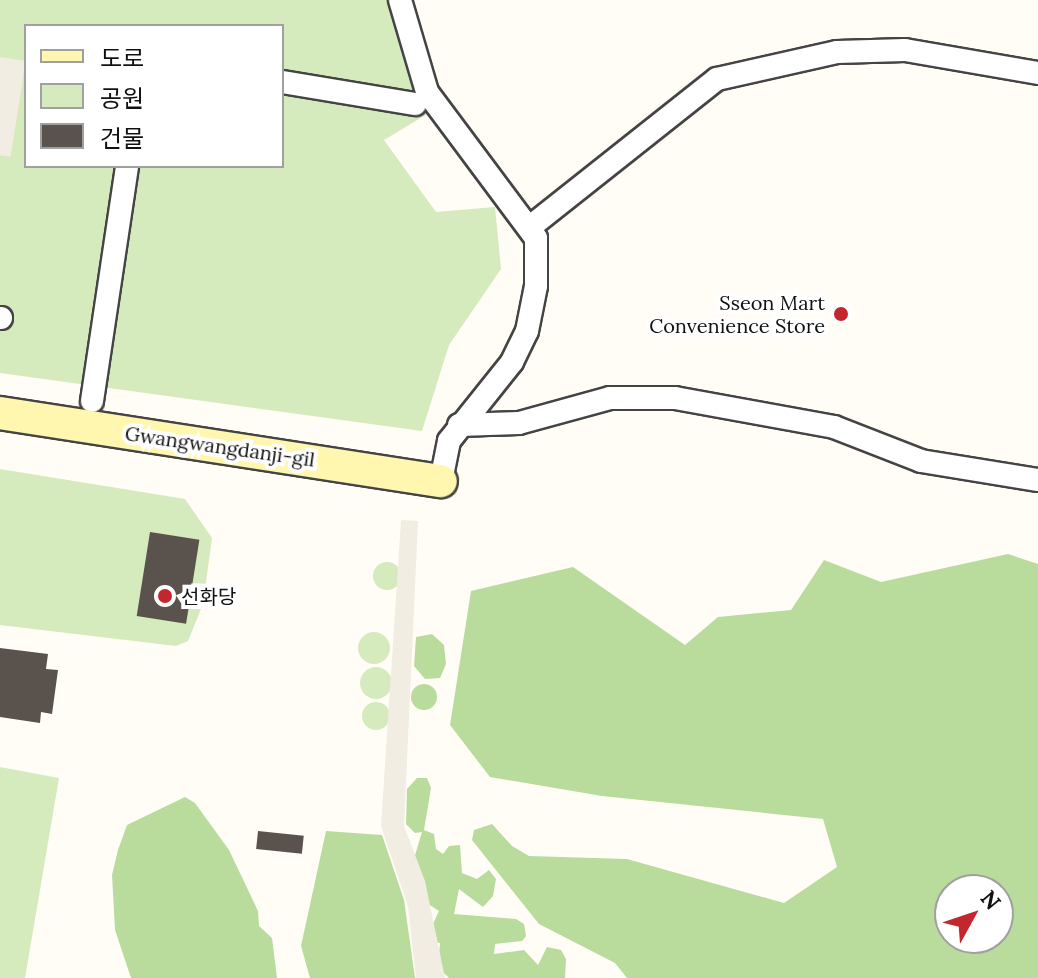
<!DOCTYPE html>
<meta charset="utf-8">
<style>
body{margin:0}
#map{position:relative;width:1038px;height:978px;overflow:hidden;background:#fffdf5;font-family:Lora,"Noto Sans KR",serif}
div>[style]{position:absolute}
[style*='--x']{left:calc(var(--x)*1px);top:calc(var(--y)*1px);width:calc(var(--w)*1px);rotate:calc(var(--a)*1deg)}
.green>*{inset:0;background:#d5ebbd}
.round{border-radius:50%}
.forest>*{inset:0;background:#b9dc9c}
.plaza>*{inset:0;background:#f1ede2;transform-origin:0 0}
.building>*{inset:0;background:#5a524d;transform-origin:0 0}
.roads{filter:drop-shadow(2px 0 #444) drop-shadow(-2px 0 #444) drop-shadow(0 2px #444) drop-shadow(0 -2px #444)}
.street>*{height:22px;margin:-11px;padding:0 11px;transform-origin:11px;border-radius:11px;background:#fff}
.secondary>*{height:32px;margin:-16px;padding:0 16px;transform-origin:16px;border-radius:16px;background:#fff6b0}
.dots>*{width:22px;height:22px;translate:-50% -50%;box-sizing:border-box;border:4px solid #fff;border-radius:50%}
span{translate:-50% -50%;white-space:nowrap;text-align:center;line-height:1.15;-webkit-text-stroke:8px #fff;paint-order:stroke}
.poi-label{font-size:20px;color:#111}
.right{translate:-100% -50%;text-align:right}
.left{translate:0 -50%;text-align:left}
.street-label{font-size:20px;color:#111}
.legend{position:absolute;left:24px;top:24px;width:260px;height:144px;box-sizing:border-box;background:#fff;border:2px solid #a0a0a0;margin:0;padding:10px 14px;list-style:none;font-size:24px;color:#111}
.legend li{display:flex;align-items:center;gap:16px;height:40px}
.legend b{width:40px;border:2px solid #a0a0a0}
.north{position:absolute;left:934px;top:874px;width:80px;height:80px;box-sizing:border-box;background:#fff;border:2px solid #a0a0a0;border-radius:50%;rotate:50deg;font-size:22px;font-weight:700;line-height:32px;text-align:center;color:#111}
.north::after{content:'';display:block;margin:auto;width:28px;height:36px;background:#c4262e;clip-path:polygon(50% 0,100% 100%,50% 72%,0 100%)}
</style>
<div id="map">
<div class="green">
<div style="clip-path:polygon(evenodd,0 0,387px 0,429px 113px,384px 140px,436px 212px,495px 207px,501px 269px,449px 345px,422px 431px,0 373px,0 0,26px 26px,282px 26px,282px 166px,26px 166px,26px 26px)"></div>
<div style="clip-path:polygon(0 469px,185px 499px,212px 538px,203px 604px,188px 641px,176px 646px,0 625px)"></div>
<div class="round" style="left:373px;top:562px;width:28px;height:28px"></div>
<div class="round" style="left:358px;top:632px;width:32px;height:32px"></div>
<div class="round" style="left:360px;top:667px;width:32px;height:32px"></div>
<div class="round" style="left:362px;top:702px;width:28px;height:28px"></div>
<div style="clip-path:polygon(0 767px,59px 778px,25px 978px,0 978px)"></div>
</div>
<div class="forest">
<div style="clip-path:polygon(evenodd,1008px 554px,1038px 564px,1038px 978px,627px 978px,615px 963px,539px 924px,472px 840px,474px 830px,492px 824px,512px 846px,529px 856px,627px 859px,784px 903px,837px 867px,823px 819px,602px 796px,490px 777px,450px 725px,471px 591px,573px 567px,685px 645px,718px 617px,791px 610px,824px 560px,881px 582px,1008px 554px,950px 890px,998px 890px,998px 938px,950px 938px,950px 890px)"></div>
<div style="clip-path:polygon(432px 634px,444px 645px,446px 664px,440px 678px,425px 679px,414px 666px,416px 637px)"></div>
<div class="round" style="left:411px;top:684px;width:26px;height:26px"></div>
<div style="clip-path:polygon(417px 778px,427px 778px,431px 788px,424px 830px,434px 834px,436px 849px,443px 854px,449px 846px,460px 845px,462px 873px,477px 879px,489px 870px,496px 879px,493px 896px,483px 907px,459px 889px,454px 914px,516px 919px,524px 924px,526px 936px,522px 941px,495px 944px,494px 954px,524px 950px,538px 965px,547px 947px,561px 950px,566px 959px,565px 978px,449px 978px,438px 967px,440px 943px,435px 942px,432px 926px,439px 911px,425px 902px,412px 865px,422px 832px,415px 833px,406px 824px,407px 789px)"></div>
<div style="clip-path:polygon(185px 797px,195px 803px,229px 850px,258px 911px,259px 926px,272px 938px,277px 978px,131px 978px,115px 930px,112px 875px,118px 850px,127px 825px)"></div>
<div style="clip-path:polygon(326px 831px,382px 835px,404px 900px,415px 978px,310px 978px,301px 946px)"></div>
</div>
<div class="plaza">
<div style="left:0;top:57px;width:26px;height:97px;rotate:9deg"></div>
<div style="clip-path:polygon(401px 520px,418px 521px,404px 826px,425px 881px,445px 978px,416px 978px,408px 906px,381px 826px)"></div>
</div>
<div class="building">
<div style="left:150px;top:532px;width:50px;height:85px;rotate:9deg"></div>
<div style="clip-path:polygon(0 648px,48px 654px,46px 669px,58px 670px,52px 714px,41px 712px,40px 723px,0 717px)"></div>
<div style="left:258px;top:831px;width:46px;height:18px;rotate:6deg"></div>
</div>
<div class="roads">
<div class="street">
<div style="--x:400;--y:0;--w:96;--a:73.6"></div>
<div style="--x:427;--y:92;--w:182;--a:53.3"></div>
<div style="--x:536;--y:238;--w:48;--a:90"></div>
<div style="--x:536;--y:286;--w:46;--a:101.3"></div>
<div style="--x:527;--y:331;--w:34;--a:116"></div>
<div style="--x:512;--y:362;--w:101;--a:128.6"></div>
<div style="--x:449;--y:441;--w:41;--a:101.3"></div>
<div style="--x:282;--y:82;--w:135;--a:9.4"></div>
<div style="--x:530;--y:227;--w:238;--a:-38.4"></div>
<div style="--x:717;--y:79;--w:123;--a:-12.7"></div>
<div style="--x:837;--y:52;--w:68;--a:-1.7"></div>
<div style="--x:905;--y:50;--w:135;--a:9.8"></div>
<div style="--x:0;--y:318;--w:1;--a:0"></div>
<div style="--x:92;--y:401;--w:238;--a:-81.5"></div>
<div style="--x:459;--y:425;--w:60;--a:-1.9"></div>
<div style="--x:519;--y:423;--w:94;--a:-15.4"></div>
<div style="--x:610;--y:398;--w:65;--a:0"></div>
<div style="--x:675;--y:398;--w:162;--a:10.3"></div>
<div style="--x:834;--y:427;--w:93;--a:21.3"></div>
<div style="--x:921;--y:461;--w:119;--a:9.2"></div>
</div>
<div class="secondary">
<div style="--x:0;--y:413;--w:446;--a:8.8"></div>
</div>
</div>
<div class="dots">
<div style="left:841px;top:314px;background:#c4262e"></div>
<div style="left:165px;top:596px;background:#c4262e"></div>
</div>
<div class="poi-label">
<span class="right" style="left:825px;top:314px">Sseon Mart<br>Convenience Store</span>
<span class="left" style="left:181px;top:596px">선화당</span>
</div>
<div class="street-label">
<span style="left:220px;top:446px;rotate:8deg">Gwangwangdanji-gil</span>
</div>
<ul class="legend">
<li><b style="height:10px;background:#fff6b0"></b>도로</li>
<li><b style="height:22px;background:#d5ebbd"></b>공원</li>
<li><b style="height:22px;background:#5a524d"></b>건물</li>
</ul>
<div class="north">N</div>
</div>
